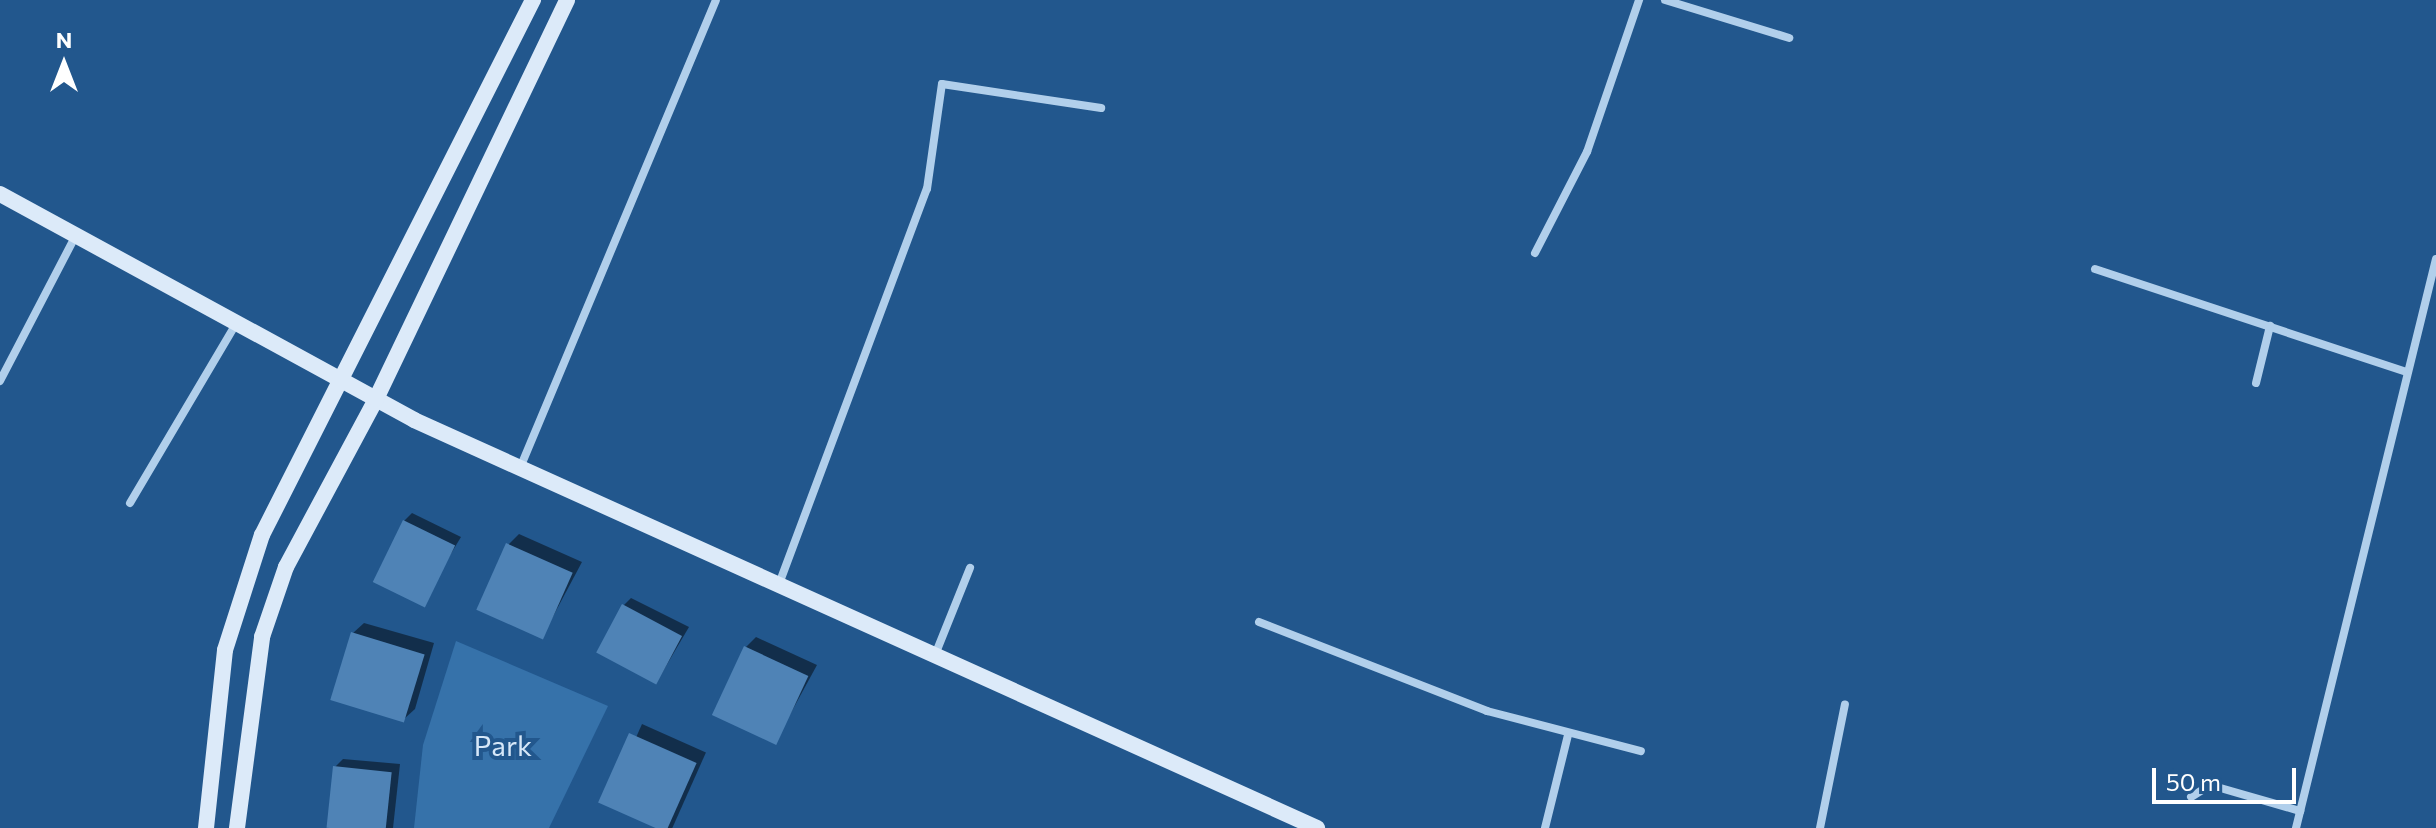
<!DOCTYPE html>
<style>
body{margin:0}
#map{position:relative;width:2436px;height:828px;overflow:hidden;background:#22578d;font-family:Commissioner,sans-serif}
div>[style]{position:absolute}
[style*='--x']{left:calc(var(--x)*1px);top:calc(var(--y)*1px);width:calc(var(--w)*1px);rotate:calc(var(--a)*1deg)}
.green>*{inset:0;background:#3672aa}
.shadow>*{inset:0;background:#0007;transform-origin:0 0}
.building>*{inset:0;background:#4f83b6;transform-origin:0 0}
.street>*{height:8px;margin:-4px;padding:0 4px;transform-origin:4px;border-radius:4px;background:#b1cfeb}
.secondary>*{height:16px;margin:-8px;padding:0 8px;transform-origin:8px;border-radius:8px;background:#dceaf9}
span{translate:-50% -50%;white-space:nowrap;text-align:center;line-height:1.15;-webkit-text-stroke:8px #22578d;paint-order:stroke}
.park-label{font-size:28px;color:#d6e7f8}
.north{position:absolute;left:24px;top:24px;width:80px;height:80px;-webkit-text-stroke:6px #22578d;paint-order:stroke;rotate:0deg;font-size:22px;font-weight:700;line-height:32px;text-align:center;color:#fff}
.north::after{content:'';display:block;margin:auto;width:28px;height:36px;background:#fff;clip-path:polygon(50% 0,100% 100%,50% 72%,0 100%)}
.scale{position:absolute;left:2152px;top:768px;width:144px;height:36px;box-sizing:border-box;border:4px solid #fff;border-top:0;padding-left:10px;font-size:24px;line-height:28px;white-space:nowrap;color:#fff;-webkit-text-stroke:6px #22578d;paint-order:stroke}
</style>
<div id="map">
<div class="green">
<div style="clip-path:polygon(456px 641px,608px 706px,549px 828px,414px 828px,423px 745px)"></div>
</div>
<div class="shadow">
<div style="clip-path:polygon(412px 513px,461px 537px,420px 605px,404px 521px)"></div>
<div style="clip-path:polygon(519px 534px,582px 562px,542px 637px,508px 545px)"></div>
<div style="clip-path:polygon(631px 598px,689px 627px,656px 683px,623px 606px)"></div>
<div style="clip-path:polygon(364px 623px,434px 643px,415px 709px,404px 719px,353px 633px)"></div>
<div style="clip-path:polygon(756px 637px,817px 665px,775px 742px,745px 648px)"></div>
<div style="left:642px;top:724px;width:70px;height:87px;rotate:24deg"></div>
<div style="clip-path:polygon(343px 759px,400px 764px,393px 828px,329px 828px,335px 767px)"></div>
</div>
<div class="building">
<div style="left:403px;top:520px;width:58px;height:69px;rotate:26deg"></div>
<div style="left:506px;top:543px;width:73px;height:73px;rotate:24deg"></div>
<div style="left:622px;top:604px;width:68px;height:55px;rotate:28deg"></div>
<div style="left:351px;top:632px;width:77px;height:71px;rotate:17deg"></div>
<div style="left:744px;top:646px;width:71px;height:76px;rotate:25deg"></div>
<div style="left:629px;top:733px;width:74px;height:76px;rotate:24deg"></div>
<div style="left:333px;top:766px;width:59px;height:62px;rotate:6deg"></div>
</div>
<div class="street">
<div style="--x:1665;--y:0;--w:130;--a:17"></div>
<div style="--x:1535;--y:253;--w:114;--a:-62.8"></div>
<div style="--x:1587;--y:152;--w:161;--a:-71.1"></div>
<div style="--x:2095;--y:269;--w:329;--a:18.3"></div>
<div style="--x:0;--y:381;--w:165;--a:-62.5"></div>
<div style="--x:2256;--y:383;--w:59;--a:-76.2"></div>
<div style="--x:520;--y:468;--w:507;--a:-67.28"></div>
<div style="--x:130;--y:503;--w:208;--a:-59.4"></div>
<div style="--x:779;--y:584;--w:422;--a:-69.5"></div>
<div style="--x:927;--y:189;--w:106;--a:-81.9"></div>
<div style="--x:942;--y:84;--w:161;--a:8.6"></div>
<div style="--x:1259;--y:622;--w:245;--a:21.3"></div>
<div style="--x:1487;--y:711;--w:159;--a:14.6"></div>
<div style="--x:935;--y:655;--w:94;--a:-68.1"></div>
<div style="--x:2191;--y:797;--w:22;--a:-32"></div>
<div style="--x:2210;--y:785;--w:94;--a:16.1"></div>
<div style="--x:1545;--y:828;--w:96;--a:-76.1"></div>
<div style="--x:1820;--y:828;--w:126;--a:-78.6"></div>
<div style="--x:2296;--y:828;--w:586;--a:-76.18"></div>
</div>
<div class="secondary">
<div style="--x:0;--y:194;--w:472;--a:28.6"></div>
<div style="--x:414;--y:420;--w:991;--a:24.31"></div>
<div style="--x:206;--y:828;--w:179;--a:-83.9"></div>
<div style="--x:225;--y:650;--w:121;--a:-72.2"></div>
<div style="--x:262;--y:535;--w:600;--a:-63.14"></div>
<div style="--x:237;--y:828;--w:193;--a:-82.5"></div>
<div style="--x:262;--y:637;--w:74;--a:-71.1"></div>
<div style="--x:286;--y:567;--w:191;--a:-61.8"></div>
<div style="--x:376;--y:399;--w:442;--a:-64.4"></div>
</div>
<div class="park-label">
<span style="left:503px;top:745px">Park</span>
</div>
<div class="north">N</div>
<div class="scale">50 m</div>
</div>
